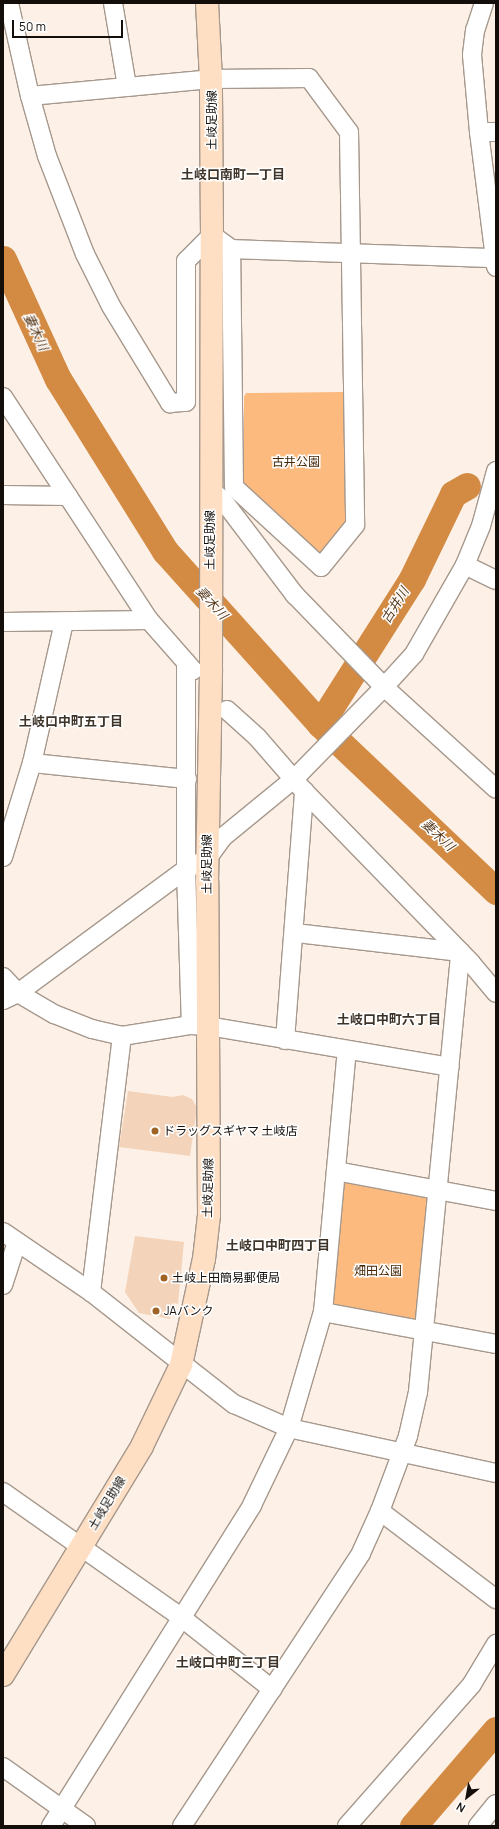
<!DOCTYPE html>
<meta charset="utf-8">
<style>
body{margin:0}
#map{position:relative;width:499px;height:1829px;overflow:hidden;background:#fdf0e6;font-family:Manrope,"Noto Sans JP",sans-serif}
div>[style]{position:absolute}
[style*='--x']{left:calc(var(--x)*1px);top:calc(var(--y)*1px);width:calc(var(--w)*1px);rotate:calc(var(--a)*1deg)}
.green>*{inset:0;background:#fcba7f}
.river>*{height:27px;margin:-13.5px;padding:0 13.5px;transform-origin:13.5px;border-radius:13.5px;background:#d38a43}
.building>*{inset:0;background:#f3d4ba}
.roads{filter:drop-shadow(1px 0 #a6988c) drop-shadow(-1px 0 #a6988c) drop-shadow(0 1px #a6988c) drop-shadow(0 -1px #a6988c)}
.minor>*{height:18px;margin:-9px;padding:0 9px;transform-origin:9px;border-radius:9px;background:#fff}
.major>*{height:22px;margin:-11px;padding:0 11px;transform-origin:11px;border-radius:11px;background:#fedfc4}
.dots>*{width:11px;height:11px;translate:-50% -50%;box-sizing:border-box;border:2px solid #fff;border-radius:50%}
span{translate:-50% -50%;white-space:nowrap;text-align:center;line-height:1.15;-webkit-text-stroke:3px #fff;paint-order:stroke}
.street-label{font-size:12px;color:#130e0a}
.park-label{font-size:12px;color:#462809}
.poi-label{font-size:12px;color:#130e0a}
.left{translate:0 -50%;text-align:left}
.neighbourhood-label{font-size:13px;color:#3e3329;font-weight:700}
.water-label{font-size:13px;color:#593a1d;font-style:italic}
.frame{position:absolute;inset:0;border:4px solid #130e0a;pointer-events:none}
.north{position:absolute;left:447px;top:1777px;width:40px;height:40px;-webkit-text-stroke:3px #fff;paint-order:stroke;rotate:211deg;font-size:11px;font-weight:700;line-height:16px;text-align:center;color:#130e0a}
.north::after{content:'';display:block;margin:auto;width:14px;height:18px;background:#130e0a;clip-path:polygon(50% 0,100% 100%,50% 72%,0 100%)}
.scale{position:absolute;left:12px;top:20px;width:111px;height:18px;box-sizing:border-box;border:2px solid #130e0a;border-top:0;padding-left:5px;font-size:12px;line-height:14px;white-space:nowrap;color:#130e0a;-webkit-text-stroke:3px #fff;paint-order:stroke}
</style>
<div id="map">
<div class="green">
<div style="clip-path:polygon(343px 392px,347px 394px,347px 522px,321px 556px,244px 484px,244px 397px,246px 393px)"></div>
<div style="clip-path:polygon(348px 1179px,426px 1194px,428px 1199px,417px 1321px,333px 1309px,330px 1301px,343px 1184px)"></div>
</div>
<div class="river">
<div style="--x:3;--y:259;--w:132;--a:65.4"></div>
<div style="--x:58;--y:379;--w:203;--a:58.1"></div>
<div style="--x:165;--y:551;--w:232;--a:48.1"></div>
<div style="--x:320;--y:724;--w:243;--a:43.5"></div>
<div style="--x:320;--y:724;--w:172;--a:-57.6"></div>
<div style="--x:412;--y:579;--w:94;--a:-64.2"></div>
<div style="--x:453;--y:494;--w:16;--a:-30"></div>
<div style="--x:413;--y:1826;--w:127;--a:-49.2"></div>
</div>
<div class="building">
<div style="clip-path:polygon(128px 1091px,173px 1097px,183px 1095px,192px 1099px,196px 1106px,196px 1115px,190px 1156px,119px 1147px)"></div>
<div style="clip-path:polygon(135px 1236px,184px 1242px,178px 1304px,173px 1303px,170px 1319px,139px 1313px,125px 1292px)"></div>
</div>
<div class="roads">
<div class="minor">
<div style="--x:9;--y:3;--w:95;--a:77.3"></div>
<div style="--x:30;--y:96;--w:62;--a:74.2"></div>
<div style="--x:47;--y:156;--w:105;--a:68.8"></div>
<div style="--x:85;--y:254;--w:58;--a:63.4"></div>
<div style="--x:111;--y:306;--w:114;--a:58.7"></div>
<div style="--x:170;--y:403;--w:16;--a:-4"></div>
<div style="--x:186;--y:402;--w:141;--a:-90"></div>
<div style="--x:186;--y:261;--w:37;--a:-45"></div>
<div style="--x:212;--y:235;--w:24;--a:36"></div>
<div style="--x:231;--y:249;--w:264;--a:2"></div>
<div style="--x:113;--y:3;--w:85;--a:80.5"></div>
<div style="--x:127;--y:87;--w:84;--a:-5.4"></div>
<div style="--x:211;--y:79;--w:98;--a:-0.6"></div>
<div style="--x:309;--y:78;--w:67;--a:53.5"></div>
<div style="--x:349;--y:132;--w:393;--a:89.1"></div>
<div style="--x:355;--y:525;--w:54;--a:129"></div>
<div style="--x:321;--y:567;--w:118;--a:-137.4"></div>
<div style="--x:234;--y:487;--w:238;--a:-90.7"></div>
<div style="--x:484;--y:3;--w:28;--a:108"></div>
<div style="--x:475;--y:30;--w:25;--a:97"></div>
<div style="--x:472;--y:55;--w:77;--a:84.8"></div>
<div style="--x:479;--y:132;--w:136;--a:82.8"></div>
<div style="--x:30;--y:96;--w:97;--a:-5.3"></div>
<div style="--x:479;--y:132;--w:17;--a:0"></div>
<div style="--x:3;--y:397;--w:267;--a:56.8"></div>
<div style="--x:149;--y:620;--w:67;--a:48.7"></div>
<div style="--x:210;--y:490;--w:15;--a:37"></div>
<div style="--x:222;--y:499;--w:121;--a:52.8"></div>
<div style="--x:295;--y:595;--w:128;--a:45.9"></div>
<div style="--x:384;--y:687;--w:151;--a:42.3"></div>
<div style="--x:3;--y:495;--w:65;--a:0.9"></div>
<div style="--x:465;--y:565;--w:34;--a:26"></div>
<div style="--x:3;--y:622;--w:146;--a:-0.8"></div>
<div style="--x:186;--y:662;--w:207;--a:90"></div>
<div style="--x:186;--y:869;--w:156;--a:88.2"></div>
<div style="--x:227;--y:710;--w:40;--a:42"></div>
<div style="--x:257;--y:737;--w:72;--a:49"></div>
<div style="--x:304;--y:791;--w:240;--a:45.8"></div>
<div style="--x:471;--y:963;--w:39;--a:50"></div>
<div style="--x:32;--y:763;--w:156;--a:5.9"></div>
<div style="--x:3;--y:857;--w:98;--a:-72.9"></div>
<div style="--x:32;--y:763;--w:145;--a:-77.2"></div>
<div style="--x:3;--y:977;--w:22;--a:47"></div>
<div style="--x:18;--y:993;--w:42;--a:30.3"></div>
<div style="--x:54;--y:1014;--w:41;--a:21.5"></div>
<div style="--x:92;--y:1029;--w:31;--a:13"></div>
<div style="--x:122;--y:1036;--w:70;--a:-9.1"></div>
<div style="--x:191;--y:1025;--w:17;--a:3"></div>
<div style="--x:208;--y:1026;--w:245;--a:9.6"></div>
<div style="--x:3;--y:1000;--w:17;--a:-25"></div>
<div style="--x:18;--y:993;--w:209;--a:-36.4"></div>
<div style="--x:186;--y:869;--w:23;--a:-25"></div>
<div style="--x:207;--y:859;--w:27;--a:-54"></div>
<div style="--x:223;--y:837;--w:93;--a:-39.3"></div>
<div style="--x:295;--y:778;--w:127;--a:-45.6"></div>
<div style="--x:384;--y:687;--w:45;--a:-47.7"></div>
<div style="--x:414;--y:654;--w:103;--a:-60.2"></div>
<div style="--x:465;--y:565;--w:42;--a:-67.7"></div>
<div style="--x:481;--y:526;--w:57;--a:-74.7"></div>
<div style="--x:285;--y:1040;--w:250;--a:-85.6"></div>
<div style="--x:336;--y:1171;--w:163;--a:10.6"></div>
<div style="--x:3;--y:1232;--w:107;--a:34.3"></div>
<div style="--x:91;--y:1292;--w:182;--a:38.1"></div>
<div style="--x:234;--y:1404;--w:60;--a:23.6"></div>
<div style="--x:289;--y:1428;--w:212;--a:12.3"></div>
<div style="--x:3;--y:1285;--w:45;--a:-72"></div>
<div style="--x:91;--y:1292;--w:258;--a:-83.1"></div>
<div style="--x:323;--y:1312;--w:176;--a:10.5"></div>
<div style="--x:3;--y:1492;--w:219;--a:35.1"></div>
<div style="--x:182;--y:1618;--w:115;--a:38.3"></div>
<div style="--x:380;--y:1511;--w:146;--a:37.2"></div>
<div style="--x:3;--y:1767;--w:102;--a:35.4"></div>
<div style="--x:51;--y:1826;--w:379;--a:-57.9"></div>
<div style="--x:252;--y:1505;--w:85;--a:-64.3"></div>
<div style="--x:289;--y:1428;--w:121;--a:-73.7"></div>
<div style="--x:323;--y:1312;--w:263;--a:-84.8"></div>
<div style="--x:182;--y:1826;--w:326;--a:-56.7"></div>
<div style="--x:361;--y:1553;--w:46;--a:-65.7"></div>
<div style="--x:380;--y:1511;--w:80;--a:-69.5"></div>
<div style="--x:408;--y:1436;--w:45;--a:-77.2"></div>
<div style="--x:418;--y:1392;--w:442;--a:-84.5"></div>
<div style="--x:460;--y:952;--w:166;--a:-173.4"></div>
<div style="--x:347;--y:1826;--w:189;--a:-48.6"></div>
<div style="--x:472;--y:1684;--w:47;--a:-59"></div>
<div style="--x:478;--y:1826;--w:28;--a:-51"></div>
</div>
<div class="major">
<div style="--x:3;--y:1675;--w:268;--a:-58.7"></div>
<div style="--x:142;--y:1446;--w:90;--a:-64.3"></div>
<div style="--x:181;--y:1365;--w:108;--a:-77.8"></div>
<div style="--x:204;--y:1259;--w:44;--a:-83.5"></div>
<div style="--x:209;--y:1215;--w:333;--a:-90.3"></div>
<div style="--x:207;--y:882;--w:213;--a:-88.9"></div>
<div style="--x:211;--y:669;--w:434;--a:-89.9"></div>
<div style="--x:212;--y:235;--w:156;--a:-90.4"></div>
<div style="--x:211;--y:79;--w:76;--a:-93"></div>
</div>
</div>
<div class="dots">
<div style="left:155px;top:1131px;background:#9f6326"></div>
<div style="left:164px;top:1278px;background:#9f6326"></div>
<div style="left:156px;top:1311px;background:#9f6326"></div>
</div>
<div class="street-label">
<span style="left:212px;top:120px;rotate:-90deg">土岐足助線</span>
<span style="left:210px;top:540px;rotate:-90deg">土岐足助線</span>
<span style="left:207px;top:864px;rotate:-90deg">土岐足助線</span>
<span style="left:208px;top:1188px;rotate:-89deg">土岐足助線</span>
<span style="left:107px;top:1503px;rotate:-59deg">土岐足助線</span>
</div>
<div class="park-label">
<span style="left:296px;top:462px">古井公園</span>
<span style="left:378px;top:1271px">畑田公園</span>
</div>
<div class="poi-label">
<span class="left" style="left:163px;top:1131px">ドラッグスギヤマ 土岐店</span>
<span class="left" style="left:172px;top:1278px">土岐上田簡易郵便局</span>
<span class="left" style="left:164px;top:1311px">JAバンク</span>
</div>
<div class="neighbourhood-label">
<span style="left:233px;top:174px">土岐口南町一丁目</span>
<span style="left:71px;top:721px">土岐口中町五丁目</span>
<span style="left:389px;top:1019px">土岐口中町六丁目</span>
<span style="left:278px;top:1245px">土岐口中町四丁目</span>
<span style="left:228px;top:1662px">土岐口中町三丁目</span>
</div>
<div class="water-label">
<span style="left:36px;top:332px;rotate:65deg">妻木川</span>
<span style="left:212px;top:603px;rotate:48deg">妻木川</span>
<span style="left:395px;top:605px;rotate:-58deg">古井川</span>
<span style="left:438px;top:835px;rotate:43deg">妻木川</span>
</div>
<div class="frame"></div>
<div class="north">N</div>
<div class="scale">50 m</div>
</div>
